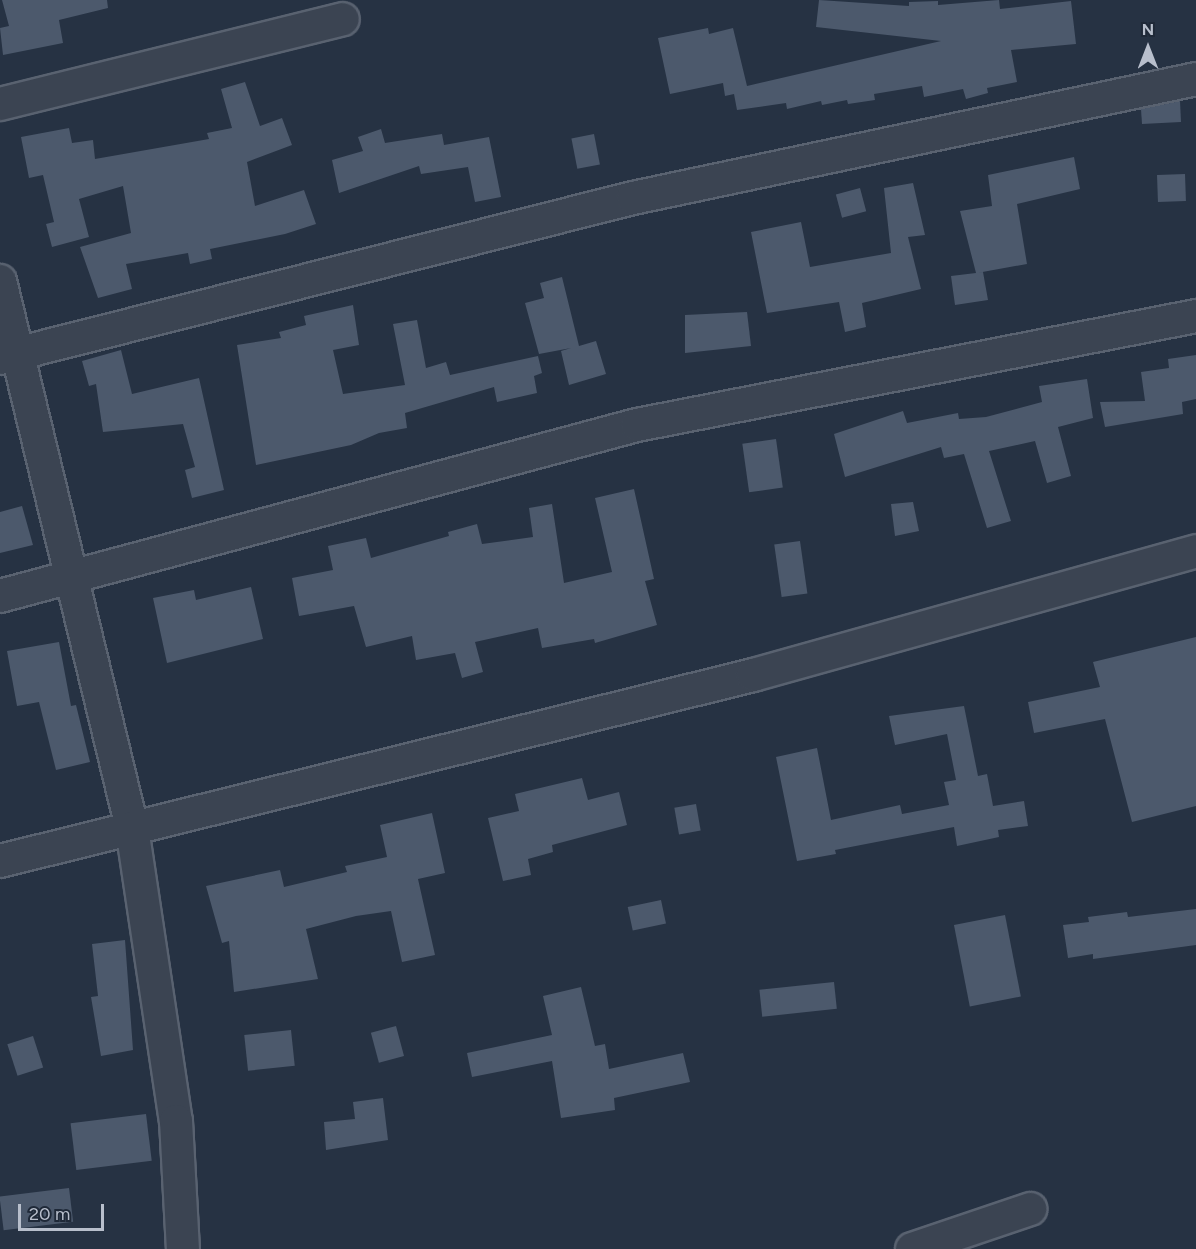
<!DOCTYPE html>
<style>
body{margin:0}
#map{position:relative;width:1196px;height:1249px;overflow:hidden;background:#263243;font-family:Figtree,sans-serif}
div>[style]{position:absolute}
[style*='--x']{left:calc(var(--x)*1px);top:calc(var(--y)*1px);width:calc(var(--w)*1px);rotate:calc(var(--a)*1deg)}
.building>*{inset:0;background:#4c596c;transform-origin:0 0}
.roads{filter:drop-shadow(2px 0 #596270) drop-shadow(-2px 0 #596270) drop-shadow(0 2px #596270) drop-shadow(0 -2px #596270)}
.street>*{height:32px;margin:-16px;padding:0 16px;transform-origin:16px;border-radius:16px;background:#3b4452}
span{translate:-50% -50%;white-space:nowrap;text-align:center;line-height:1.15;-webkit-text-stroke:5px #1f2938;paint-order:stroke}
.north{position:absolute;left:1118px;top:18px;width:60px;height:60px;-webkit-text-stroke:4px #1f2938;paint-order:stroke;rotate:0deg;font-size:16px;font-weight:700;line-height:24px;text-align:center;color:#b8bfcc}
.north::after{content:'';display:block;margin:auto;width:21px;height:27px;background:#b8bfcc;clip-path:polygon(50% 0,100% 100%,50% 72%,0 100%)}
.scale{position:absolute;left:18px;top:1204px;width:86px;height:27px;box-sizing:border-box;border:3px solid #b8bfcc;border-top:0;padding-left:8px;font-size:18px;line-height:21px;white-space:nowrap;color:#b8bfcc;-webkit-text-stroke:4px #1f2938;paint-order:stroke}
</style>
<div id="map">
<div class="building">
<div style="clip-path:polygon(2px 0,107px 0,108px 8px,59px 20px,63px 43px,3px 55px,0 28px,9px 26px)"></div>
<div style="clip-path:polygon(819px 0,909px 6px,909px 2px,938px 1px,938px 5px,999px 0,1000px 9px,1071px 1px,1076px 44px,1011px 50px,1017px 82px,987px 88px,988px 93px,966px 99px,963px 89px,924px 97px,922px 86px,874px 94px,875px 100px,848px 104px,847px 100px,822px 105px,821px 101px,787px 109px,786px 103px,737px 110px,734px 94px,725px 96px,723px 83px,670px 94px,658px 38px,708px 28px,709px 34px,733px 28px,747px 86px,941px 41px,816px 27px)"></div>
<div style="clip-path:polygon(245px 82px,260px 126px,282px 118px,292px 145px,247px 162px,255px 206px,304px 190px,316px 224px,285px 234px,210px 249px,212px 259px,190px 264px,188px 253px,126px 264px,132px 289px,98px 298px,80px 247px,131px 233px,123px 186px,79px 199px,89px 237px,52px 247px,46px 224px,54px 222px,43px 175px,29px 178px,21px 137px,69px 128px,72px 143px,93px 140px,95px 159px,209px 139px,207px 133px,232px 128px,221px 89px)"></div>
<div style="clip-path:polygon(1180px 101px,1181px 122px,1142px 124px,1141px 109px)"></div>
<div style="clip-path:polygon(381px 129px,385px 143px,442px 134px,444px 145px,489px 137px,501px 197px,475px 202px,468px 167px,421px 174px,419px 166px,339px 193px,332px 160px,363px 151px,358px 137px)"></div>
<div style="left:594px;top:134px;width:31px;height:23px;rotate:79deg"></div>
<div style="clip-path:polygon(1074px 157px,1080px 189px,1017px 204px,1027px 264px,977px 273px,983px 272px,988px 300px,955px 305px,951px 276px,976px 273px,960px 211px,992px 206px,988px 175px)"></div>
<div style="left:1185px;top:174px;width:27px;height:28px;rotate:88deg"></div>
<div style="clip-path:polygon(913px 183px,925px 235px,908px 237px,921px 289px,862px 303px,866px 327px,845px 332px,839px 302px,767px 313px,751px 232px,801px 222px,810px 267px,891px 253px,884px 188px)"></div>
<div style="left:860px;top:188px;width:24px;height:25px;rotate:75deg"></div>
<div style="clip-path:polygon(562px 277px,579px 346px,596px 341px,606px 374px,569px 385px,561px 351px,571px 348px,539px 354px,525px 303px,544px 298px,540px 283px)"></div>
<div style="clip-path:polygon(353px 305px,359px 345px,333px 350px,343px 394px,405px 385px,393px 324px,417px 320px,426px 368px,446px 362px,450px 375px,538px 356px,542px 373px,534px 376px,537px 393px,497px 402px,494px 387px,405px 413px,407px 428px,379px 433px,351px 445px,256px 465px,237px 345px,281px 338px,279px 332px,306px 325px,304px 316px)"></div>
<div style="clip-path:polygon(747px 312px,751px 346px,685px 353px,685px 315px)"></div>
<div style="clip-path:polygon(121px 350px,132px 394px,199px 378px,224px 490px,192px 498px,185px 470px,195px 467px,183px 424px,103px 432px,96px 384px,89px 386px,82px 361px)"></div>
<div style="clip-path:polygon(1196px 355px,1196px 399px,1182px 402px,1183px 414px,1105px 427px,1100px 402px,1145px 401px,1141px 372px,1169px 368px,1168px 359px)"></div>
<div style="clip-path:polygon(1087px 379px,1093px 418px,1058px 427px,1071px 476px,1047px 483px,1035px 441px,989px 451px,1011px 521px,987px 528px,964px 454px,944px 458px,941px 447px,845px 477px,834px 434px,903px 411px,907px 423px,958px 413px,959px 419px,986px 417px,1042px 402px,1039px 386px)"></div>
<div style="left:776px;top:439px;width:49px;height:34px;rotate:82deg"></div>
<div style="clip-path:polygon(634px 489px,654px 579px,645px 581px,657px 625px,595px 643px,594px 639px,542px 648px,538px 628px,475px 642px,483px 672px,462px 678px,455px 653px,416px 660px,412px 636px,366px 647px,354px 606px,299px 616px,292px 578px,333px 570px,328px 546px,366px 538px,371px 558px,449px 536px,448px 532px,477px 524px,482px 544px,533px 537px,529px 508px,552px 504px,564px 583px,612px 572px,595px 498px)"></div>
<div style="clip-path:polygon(913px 502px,919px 531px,895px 536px,891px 504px)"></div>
<div style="clip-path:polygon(22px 506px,33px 545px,0 553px,0 512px)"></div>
<div style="left:800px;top:541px;width:53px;height:26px;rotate:82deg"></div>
<div style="clip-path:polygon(251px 587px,263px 639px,167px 663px,153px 598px,194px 590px,196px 600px)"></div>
<div style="clip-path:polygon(1196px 637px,1196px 806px,1132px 822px,1105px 719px,1034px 733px,1028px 702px,1100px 687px,1093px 662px)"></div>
<div style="clip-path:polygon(59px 642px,71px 706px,76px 705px,90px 762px,56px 770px,39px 702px,17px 706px,7px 651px)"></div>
<div style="clip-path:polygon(964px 706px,978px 776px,987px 774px,993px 806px,1024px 801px,1028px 826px,998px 830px,999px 837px,957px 846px,954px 827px,835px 850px,836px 854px,797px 861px,776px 757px,817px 748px,831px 820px,900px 805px,902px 814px,949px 805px,944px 782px,956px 780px,947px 734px,895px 745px,889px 716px)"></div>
<div style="clip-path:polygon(582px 778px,588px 800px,619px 792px,627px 825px,552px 845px,553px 852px,528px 859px,531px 875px,503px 881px,488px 818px,519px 811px,515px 794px)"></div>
<div style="left:696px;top:804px;width:27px;height:22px;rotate:80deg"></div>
<div style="clip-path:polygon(432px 813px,445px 873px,418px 879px,435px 955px,402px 962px,391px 911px,356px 916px,306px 929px,318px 979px,234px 992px,229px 941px,222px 943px,206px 886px,280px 870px,284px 887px,347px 872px,345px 866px,387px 857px,380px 825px)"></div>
<div style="left:661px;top:900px;width:24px;height:34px;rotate:78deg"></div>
<div style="clip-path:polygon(1196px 909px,1196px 945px,1093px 959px,1093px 954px,1068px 958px,1063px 925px,1089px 922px,1088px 917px,1127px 912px,1128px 917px)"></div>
<div style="left:1005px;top:915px;width:83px;height:52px;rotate:79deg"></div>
<div style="clip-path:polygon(125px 940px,133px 1050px,101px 1056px,91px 997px,98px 996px,92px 944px)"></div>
<div style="left:834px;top:982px;width:27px;height:75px;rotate:84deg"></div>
<div style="clip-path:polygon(581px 987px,595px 1046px,605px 1044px,609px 1069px,683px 1053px,690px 1082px,614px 1098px,615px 1110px,561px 1118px,552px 1061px,472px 1077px,467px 1053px,552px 1035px,543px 996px)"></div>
<div style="left:396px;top:1026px;width:31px;height:26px;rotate:75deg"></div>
<div style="left:291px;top:1030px;width:36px;height:47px;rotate:84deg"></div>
<div style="left:33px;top:1036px;width:33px;height:27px;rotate:72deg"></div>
<div style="clip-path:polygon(383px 1098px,388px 1140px,326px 1150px,324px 1122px,355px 1119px,353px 1102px)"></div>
<div style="left:146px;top:1114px;width:47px;height:76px;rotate:83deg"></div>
<div style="left:69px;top:1188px;width:34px;height:70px;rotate:83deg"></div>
</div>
<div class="roads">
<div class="street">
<div style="--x:0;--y:104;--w:353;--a:-13.9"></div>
<div style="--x:0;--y:281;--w:563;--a:76.43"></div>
<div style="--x:132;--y:828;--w:296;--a:81.5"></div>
<div style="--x:176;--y:1121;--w:128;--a:86.9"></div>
<div style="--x:0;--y:358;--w:653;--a:-14.19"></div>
<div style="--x:633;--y:198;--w:575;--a:-11.93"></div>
<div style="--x:0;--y:596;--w:660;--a:-15.03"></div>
<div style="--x:637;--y:425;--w:570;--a:-11.03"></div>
<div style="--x:0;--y:861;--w:776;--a:-13.87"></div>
<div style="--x:753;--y:675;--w:460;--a:-15.6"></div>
<div style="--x:912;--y:1249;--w:125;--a:-18.7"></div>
</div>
</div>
<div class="north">N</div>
<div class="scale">20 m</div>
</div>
